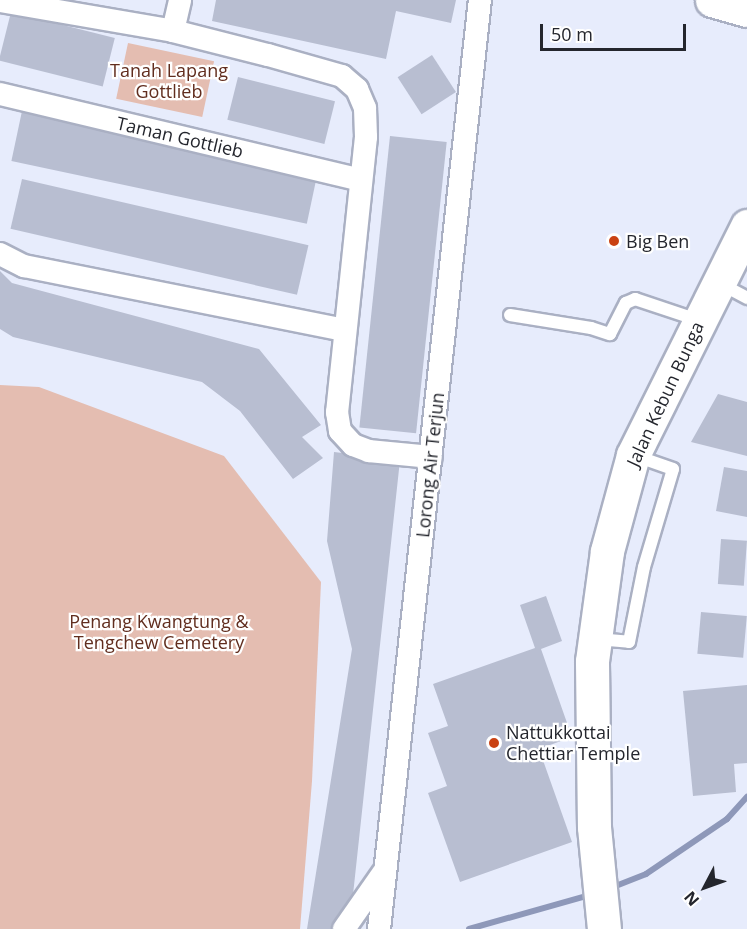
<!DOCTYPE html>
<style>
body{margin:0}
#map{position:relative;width:747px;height:929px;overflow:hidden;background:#e7ecfc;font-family:"Open Sans",sans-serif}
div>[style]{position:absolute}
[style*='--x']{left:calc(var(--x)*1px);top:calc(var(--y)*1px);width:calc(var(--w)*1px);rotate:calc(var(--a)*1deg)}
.green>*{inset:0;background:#e4bdb1;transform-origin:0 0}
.stream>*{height:6px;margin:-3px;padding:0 3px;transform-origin:3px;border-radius:3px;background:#8e98b9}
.building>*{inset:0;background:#b8bed1;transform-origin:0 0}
.roads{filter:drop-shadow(2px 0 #aab0c3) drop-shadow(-2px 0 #aab0c3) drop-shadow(0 2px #aab0c3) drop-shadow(0 -2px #aab0c3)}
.lane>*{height:12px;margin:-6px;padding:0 6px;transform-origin:6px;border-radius:6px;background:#fff}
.street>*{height:22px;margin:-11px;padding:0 11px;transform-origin:11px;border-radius:11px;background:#fff}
.secondary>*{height:33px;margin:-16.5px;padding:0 16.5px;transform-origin:16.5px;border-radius:16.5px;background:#fff}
.primary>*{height:33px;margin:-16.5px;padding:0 16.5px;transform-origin:16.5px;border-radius:16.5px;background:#fff}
.dots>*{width:16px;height:16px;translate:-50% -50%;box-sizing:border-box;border:3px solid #fff;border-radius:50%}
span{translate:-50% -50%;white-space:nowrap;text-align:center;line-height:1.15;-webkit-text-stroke:4.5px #fff;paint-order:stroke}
.park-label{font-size:18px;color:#612d1e}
.street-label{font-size:18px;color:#24262d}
.poi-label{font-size:18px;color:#24262d}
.left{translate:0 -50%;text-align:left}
.north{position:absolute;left:675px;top:857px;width:60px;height:60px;-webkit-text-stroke:4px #fff;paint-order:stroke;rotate:229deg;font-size:16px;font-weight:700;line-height:24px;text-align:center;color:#24262d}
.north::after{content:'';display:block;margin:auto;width:21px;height:27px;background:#24262d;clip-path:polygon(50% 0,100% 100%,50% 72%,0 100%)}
.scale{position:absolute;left:540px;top:24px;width:146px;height:27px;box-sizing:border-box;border:3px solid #24262d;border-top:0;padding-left:8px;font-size:18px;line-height:21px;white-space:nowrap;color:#24262d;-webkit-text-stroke:4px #fff;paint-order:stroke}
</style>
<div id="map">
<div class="green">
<div style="left:128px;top:43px;width:88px;height:57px;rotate:12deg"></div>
<div style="clip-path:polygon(0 385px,39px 387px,224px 456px,321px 582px,312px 781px,300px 929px,0 929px)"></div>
</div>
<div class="stream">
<div style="--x:608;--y:889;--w:41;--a:-21.5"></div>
<div style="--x:646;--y:874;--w:98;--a:-34.2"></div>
<div style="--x:727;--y:819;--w:30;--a:-48"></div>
<div style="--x:469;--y:929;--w:126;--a:-15.7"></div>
</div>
<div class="building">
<div style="clip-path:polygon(216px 0,456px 0,451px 23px,396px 11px,386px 59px,212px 21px)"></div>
<div style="left:11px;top:12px;width:107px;height:50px;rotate:14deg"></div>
<div style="left:432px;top:55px;width:44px;height:41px;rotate:57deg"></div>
<div style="left:238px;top:77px;width:100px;height:44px;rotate:14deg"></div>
<div style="left:22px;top:111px;width:302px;height:51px;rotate:12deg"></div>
<div style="left:390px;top:136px;width:57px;height:293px;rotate:6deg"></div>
<div style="left:22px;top:179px;width:294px;height:51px;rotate:13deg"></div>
<div style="clip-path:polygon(0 271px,12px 283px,259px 349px,321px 425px,302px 437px,323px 458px,293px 479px,240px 411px,202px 382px,13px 337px,0 329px)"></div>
<div style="clip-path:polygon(718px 394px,747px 402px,747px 456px,691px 442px)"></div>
<div style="clip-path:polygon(334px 452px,400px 460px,352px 904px,335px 929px,307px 929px,352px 649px,327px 541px)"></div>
<div style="clip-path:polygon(724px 467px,747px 471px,747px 517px,716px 511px)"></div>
<div style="left:721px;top:539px;width:26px;height:45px;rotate:4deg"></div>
<div style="clip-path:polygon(546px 596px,562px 641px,541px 649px,572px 737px,539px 749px,572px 842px,460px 882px,428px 793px,447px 786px,428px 733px,448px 726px,433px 684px,535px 648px,520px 605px)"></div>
<div style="left:701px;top:612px;width:46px;height:42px;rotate:5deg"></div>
<div style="clip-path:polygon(747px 685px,747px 763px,734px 764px,736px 792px,693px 796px,683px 691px)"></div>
</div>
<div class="roads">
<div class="lane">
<div style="--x:721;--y:284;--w:30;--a:28"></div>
<div style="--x:510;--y:315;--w:82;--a:9.1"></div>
<div style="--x:591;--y:328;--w:20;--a:18"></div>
<div style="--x:610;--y:334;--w:35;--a:-63"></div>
<div style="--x:626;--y:303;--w:10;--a:-24"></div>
<div style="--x:635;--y:299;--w:66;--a:18.4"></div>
<div style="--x:597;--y:639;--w:32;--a:5"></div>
<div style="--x:629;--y:642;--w:76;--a:-78.7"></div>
<div style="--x:644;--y:567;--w:102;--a:-73.5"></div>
<div style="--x:673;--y:469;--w:42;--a:-160.7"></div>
</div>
<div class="street">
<div style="--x:0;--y:1;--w:176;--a:9.8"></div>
<div style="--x:173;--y:31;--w:98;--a:14.2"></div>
<div style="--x:268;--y:55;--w:77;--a:15.8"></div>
<div style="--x:342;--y:76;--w:20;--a:41"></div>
<div style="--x:357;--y:89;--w:21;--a:67"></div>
<div style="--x:365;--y:108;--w:29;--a:88"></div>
<div style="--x:366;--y:137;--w:277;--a:96"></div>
<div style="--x:337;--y:412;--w:19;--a:81"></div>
<div style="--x:340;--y:431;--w:19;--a:47"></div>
<div style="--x:353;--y:445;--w:17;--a:21"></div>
<div style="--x:369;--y:451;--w:62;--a:5.5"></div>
<div style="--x:173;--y:31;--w:32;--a:-77"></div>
<div style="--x:0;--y:94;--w:370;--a:13.4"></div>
<div style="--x:0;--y:254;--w:27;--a:27"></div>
<div style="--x:24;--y:266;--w:326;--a:11.3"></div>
<div style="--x:344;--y:929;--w:68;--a:-55.1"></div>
<div style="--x:379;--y:929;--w:934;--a:-83.8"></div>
</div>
<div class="secondary">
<div style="--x:604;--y:929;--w:102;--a:-95.6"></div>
<div style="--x:594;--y:827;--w:166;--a:-90.7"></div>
<div style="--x:592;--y:661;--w:111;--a:-82.2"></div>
<div style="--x:607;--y:551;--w:99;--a:-74.8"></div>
<div style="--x:633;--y:455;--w:256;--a:-63.5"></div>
</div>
<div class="primary">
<div style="--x:712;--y:0;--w:36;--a:16"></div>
</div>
</div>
<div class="dots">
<div style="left:614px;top:241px;background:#ca4213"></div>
<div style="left:494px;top:743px;background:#ca4213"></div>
</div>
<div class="park-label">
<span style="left:169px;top:81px">Tanah Lapang<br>Gottlieb</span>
<span style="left:159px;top:632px">Penang Kwangtung &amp;<br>Tengchew Cemetery</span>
</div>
<div class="street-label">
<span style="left:180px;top:137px;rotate:13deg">Taman Gottlieb</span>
<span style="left:665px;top:394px;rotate:-65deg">Jalan Kebun Bunga</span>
<span style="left:430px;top:465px;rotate:-84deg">Lorong Air Terjun</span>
</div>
<div class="poi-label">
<span class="left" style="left:626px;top:241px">Big Ben</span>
<span class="left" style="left:506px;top:743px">Nattukkottai<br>Chettiar Temple</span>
</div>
<div class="north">N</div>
<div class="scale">50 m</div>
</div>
